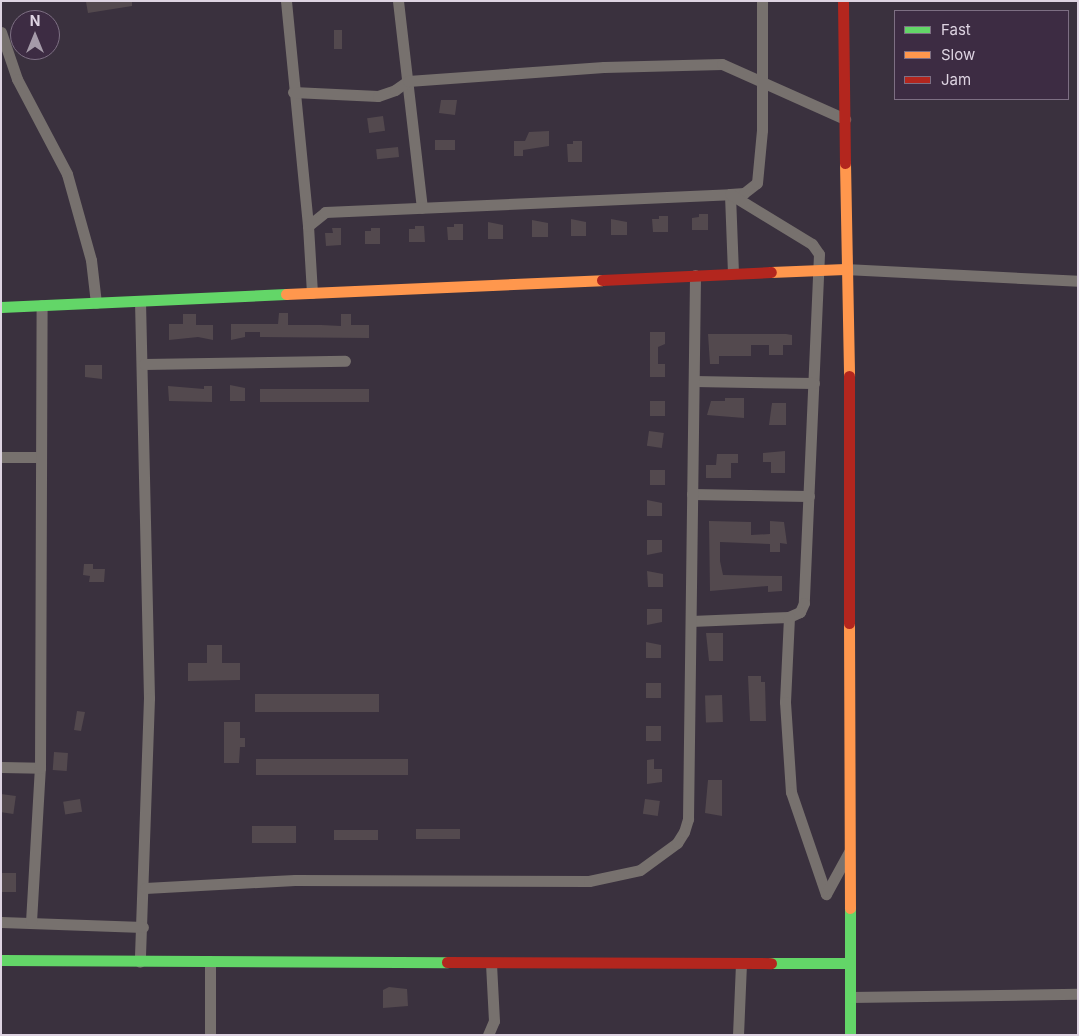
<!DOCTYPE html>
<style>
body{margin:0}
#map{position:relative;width:1079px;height:1036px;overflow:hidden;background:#3a313e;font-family:Inter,sans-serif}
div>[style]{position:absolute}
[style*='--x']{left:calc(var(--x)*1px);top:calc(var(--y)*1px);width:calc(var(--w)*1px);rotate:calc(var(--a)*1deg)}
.building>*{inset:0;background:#53494e;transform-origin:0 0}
.street>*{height:11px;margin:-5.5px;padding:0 5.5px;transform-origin:5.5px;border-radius:5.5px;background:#77716e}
.fast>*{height:11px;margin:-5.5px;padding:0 5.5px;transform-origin:5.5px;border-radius:5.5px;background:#63d668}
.slow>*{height:11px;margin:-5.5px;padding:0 5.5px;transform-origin:5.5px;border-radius:5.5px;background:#ff974d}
.jam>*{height:11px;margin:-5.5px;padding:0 5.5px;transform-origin:5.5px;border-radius:5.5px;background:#b3261e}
span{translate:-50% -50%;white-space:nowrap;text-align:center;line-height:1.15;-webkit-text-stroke:4px #3d2c43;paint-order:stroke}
.frame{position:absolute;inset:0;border:2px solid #ded4e2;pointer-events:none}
.legend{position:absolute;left:894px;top:10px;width:175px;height:90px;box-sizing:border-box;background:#3d2c43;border:1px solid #7d6f83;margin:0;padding:6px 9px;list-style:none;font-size:15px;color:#ded4e2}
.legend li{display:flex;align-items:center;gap:10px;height:25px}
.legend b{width:25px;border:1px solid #7d6f83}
.north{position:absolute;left:10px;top:10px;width:50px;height:50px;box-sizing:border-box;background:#3d2c43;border:1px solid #7d6f83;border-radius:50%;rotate:0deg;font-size:14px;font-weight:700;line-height:20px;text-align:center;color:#ded4e2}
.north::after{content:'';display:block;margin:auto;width:18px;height:22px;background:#a59ba9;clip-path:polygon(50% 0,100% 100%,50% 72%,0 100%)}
</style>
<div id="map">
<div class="building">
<div style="clip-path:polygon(132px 1px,132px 6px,88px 13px,86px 2px)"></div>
<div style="left:334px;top:30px;width:8px;height:19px"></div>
<div style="clip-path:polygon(441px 100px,457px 100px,455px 115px,439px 113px)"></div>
<div style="left:383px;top:116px;width:15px;height:16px;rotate:82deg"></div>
<div style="clip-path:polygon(549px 131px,549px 146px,523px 150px,523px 156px,514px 156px,514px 141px,525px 141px,529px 132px)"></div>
<div style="left:435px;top:140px;width:20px;height:10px"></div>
<div style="clip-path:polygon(573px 141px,582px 141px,582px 162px,568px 162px,567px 144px,573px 144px)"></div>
<div style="left:398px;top:147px;width:10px;height:22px;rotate:84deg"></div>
<div style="clip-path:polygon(699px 214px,708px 214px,708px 230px,692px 230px,692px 218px,699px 217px)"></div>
<div style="clip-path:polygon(659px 216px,668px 216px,668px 232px,653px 232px,652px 219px,659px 219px)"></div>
<div style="clip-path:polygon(571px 219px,586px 222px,586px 236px,571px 236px)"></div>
<div style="clip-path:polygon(611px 219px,627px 222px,627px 235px,611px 235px)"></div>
<div style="clip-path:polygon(532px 220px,548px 223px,548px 237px,532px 237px)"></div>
<div style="clip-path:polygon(488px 222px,503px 225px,503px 239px,488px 239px)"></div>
<div style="clip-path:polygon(454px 224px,463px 224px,463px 240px,448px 240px,447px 227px,454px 227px)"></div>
<div style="clip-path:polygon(415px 226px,424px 226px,425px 242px,409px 242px,409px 229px,415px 229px)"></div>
<div style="clip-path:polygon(332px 228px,341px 228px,341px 245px,326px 246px,325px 233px,333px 233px)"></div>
<div style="clip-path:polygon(371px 228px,380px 228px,380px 244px,365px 244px,365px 231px,371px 231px)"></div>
<div style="clip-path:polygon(279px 313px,288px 313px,288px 325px,321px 325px,341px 326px,341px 314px,351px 314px,351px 325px,369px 325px,369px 338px,260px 337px,260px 332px,245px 332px,245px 337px,231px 340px,231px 324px,278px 324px)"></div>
<div style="clip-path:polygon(183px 314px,196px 314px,196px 325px,213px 325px,213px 340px,198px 337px,169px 340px,169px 324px,183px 324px)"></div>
<div style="clip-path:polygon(650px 332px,665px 332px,665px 344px,658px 347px,658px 364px,665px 364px,665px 377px,650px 377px)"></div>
<div style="clip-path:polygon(708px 334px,786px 334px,792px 335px,792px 345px,783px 345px,783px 355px,769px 355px,769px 345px,751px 345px,751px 356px,719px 356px,719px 364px,710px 364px)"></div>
<div style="clip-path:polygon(85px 365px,102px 365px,102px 379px,85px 377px)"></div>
<div style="clip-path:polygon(230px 385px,245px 388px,245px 401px,230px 401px)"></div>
<div style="clip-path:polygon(168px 386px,204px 389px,204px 386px,212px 386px,212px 402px,169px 401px)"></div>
<div style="left:260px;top:389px;width:109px;height:13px"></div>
<div style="clip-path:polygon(725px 398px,744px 398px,744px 418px,707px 415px,711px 401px,725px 401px)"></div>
<div style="left:650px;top:401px;width:15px;height:15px"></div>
<div style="clip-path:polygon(772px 403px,786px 403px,786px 425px,769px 425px)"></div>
<div style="left:649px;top:431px;width:15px;height:15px;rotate:8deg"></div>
<div style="clip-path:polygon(785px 451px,785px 473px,771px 473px,771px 462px,763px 462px,763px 453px)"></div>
<div style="clip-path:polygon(717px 454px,738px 454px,738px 463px,731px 463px,731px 478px,706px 478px,706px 465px,716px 465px)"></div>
<div style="left:650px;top:470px;width:15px;height:15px"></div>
<div style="clip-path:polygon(647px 500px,662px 503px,662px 516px,647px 516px)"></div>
<div style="clip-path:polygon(709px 521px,751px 522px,751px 535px,770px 534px,770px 521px,784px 522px,787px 544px,780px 543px,780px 552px,770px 552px,770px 544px,720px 542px,720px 561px,723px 575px,782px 576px,782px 591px,768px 592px,768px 586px,710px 591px)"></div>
<div style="clip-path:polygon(647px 540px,662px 540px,662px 552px,647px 555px)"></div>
<div style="clip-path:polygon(84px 564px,93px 564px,93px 569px,105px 569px,104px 582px,89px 582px,90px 576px,83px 575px)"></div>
<div style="clip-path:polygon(647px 571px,663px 574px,663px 587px,648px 587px)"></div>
<div style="clip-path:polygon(647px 609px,662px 609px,662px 622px,647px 625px)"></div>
<div style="clip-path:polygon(706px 633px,723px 633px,723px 661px,709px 661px)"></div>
<div style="clip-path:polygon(646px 642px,661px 645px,661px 658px,646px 658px)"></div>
<div style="clip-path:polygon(207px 645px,222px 645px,222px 663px,240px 663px,240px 680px,188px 681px,188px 663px,207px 663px)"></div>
<div style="clip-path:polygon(748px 676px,761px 676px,761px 682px,765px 682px,766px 721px,750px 721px)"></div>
<div style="left:646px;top:683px;width:15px;height:15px"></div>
<div style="left:379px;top:694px;width:18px;height:124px;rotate:90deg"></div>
<div style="left:722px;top:695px;width:27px;height:17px;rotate:88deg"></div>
<div style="clip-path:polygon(77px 711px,85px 712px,81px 731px,74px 730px)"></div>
<div style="clip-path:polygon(224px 722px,240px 722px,240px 738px,245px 738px,245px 747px,240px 747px,239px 763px,224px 763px)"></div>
<div style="left:646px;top:726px;width:15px;height:15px"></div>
<div style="left:54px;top:752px;width:14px;height:18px;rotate:4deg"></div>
<div style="left:408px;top:759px;width:16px;height:152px;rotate:90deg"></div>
<div style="clip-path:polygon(654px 759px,654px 769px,662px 769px,662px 782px,647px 784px,647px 760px)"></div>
<div style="clip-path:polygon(708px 780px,722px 780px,722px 816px,705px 813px)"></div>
<div style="left:1px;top:794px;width:15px;height:18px;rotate:8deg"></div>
<div style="left:80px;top:799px;width:13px;height:17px;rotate:81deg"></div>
<div style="left:645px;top:799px;width:15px;height:15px;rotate:8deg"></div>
<div style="left:252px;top:826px;width:44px;height:17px"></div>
<div style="left:416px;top:829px;width:44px;height:10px"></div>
<div style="left:334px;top:830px;width:44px;height:10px"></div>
<div style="left:1px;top:873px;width:15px;height:19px"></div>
<div style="clip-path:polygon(389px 987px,407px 989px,408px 1006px,383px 1008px,383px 990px)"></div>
</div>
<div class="street">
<div style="--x:286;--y:1;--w:226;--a:84.4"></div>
<div style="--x:398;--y:1;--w:208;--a:83.4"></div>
<div style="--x:1;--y:32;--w:50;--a:71.2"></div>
<div style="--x:17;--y:79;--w:107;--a:62.2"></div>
<div style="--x:67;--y:174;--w:89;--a:74.4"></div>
<div style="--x:91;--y:260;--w:43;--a:83.4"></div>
<div style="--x:293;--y:92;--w:85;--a:2.7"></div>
<div style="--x:378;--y:96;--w:18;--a:-19"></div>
<div style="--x:395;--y:90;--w:16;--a:-35"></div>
<div style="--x:408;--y:81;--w:196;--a:-4.1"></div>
<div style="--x:604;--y:67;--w:118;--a:-1.5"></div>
<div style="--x:722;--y:64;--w:135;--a:24.1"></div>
<div style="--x:845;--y:269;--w:233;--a:2.9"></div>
<div style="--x:733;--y:273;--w:79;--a:-92.2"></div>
<div style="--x:730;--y:194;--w:14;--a:-4"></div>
<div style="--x:744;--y:193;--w:16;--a:-38"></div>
<div style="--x:757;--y:183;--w:53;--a:-84.6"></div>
<div style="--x:762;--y:130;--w:129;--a:-90"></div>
<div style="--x:312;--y:293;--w:67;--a:-93.4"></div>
<div style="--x:308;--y:226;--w:22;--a:-39"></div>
<div style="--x:325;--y:212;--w:405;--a:-2.5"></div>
<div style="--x:730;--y:194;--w:96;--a:31.4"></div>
<div style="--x:812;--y:244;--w:12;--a:55"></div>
<div style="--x:819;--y:254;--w:349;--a:92.5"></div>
<div style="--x:804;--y:603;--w:10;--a:114"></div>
<div style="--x:800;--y:612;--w:12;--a:156"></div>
<div style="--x:789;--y:617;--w:98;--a:177.7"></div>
<div style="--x:140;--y:301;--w:397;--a:88.7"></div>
<div style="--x:149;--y:698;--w:264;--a:92"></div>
<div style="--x:144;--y:364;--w:201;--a:-0.9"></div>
<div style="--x:694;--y:381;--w:120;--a:1"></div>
<div style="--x:1;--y:457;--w:40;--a:0"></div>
<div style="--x:692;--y:494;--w:117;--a:1"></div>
<div style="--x:789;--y:617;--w:85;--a:92.7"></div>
<div style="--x:785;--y:702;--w:90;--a:86.2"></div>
<div style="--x:791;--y:792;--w:108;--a:71.1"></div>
<div style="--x:826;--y:894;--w:48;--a:-61.3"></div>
<div style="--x:1;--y:767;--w:39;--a:1"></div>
<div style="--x:145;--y:888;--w:150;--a:-3.1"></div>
<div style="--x:295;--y:880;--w:294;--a:0.2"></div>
<div style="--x:589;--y:881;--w:52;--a:-12.2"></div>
<div style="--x:640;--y:870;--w:46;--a:-36.1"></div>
<div style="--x:677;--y:843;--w:13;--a:-58"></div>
<div style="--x:684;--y:832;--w:14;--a:-73"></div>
<div style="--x:688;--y:819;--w:544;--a:-89.26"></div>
<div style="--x:1;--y:922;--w:142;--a:2"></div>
<div style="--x:31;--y:922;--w:154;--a:-86.7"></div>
<div style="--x:40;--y:768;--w:463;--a:-89.8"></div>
<div style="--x:210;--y:963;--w:72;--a:90"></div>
<div style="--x:850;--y:997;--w:228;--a:-0.8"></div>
<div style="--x:488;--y:1035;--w:15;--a:-67"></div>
<div style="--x:494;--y:1021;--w:58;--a:-93"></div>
<div style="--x:738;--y:1035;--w:71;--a:-87.6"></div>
</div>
<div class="fast">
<div style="--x:1;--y:307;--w:285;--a:-2.6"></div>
<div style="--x:850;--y:908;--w:127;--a:90"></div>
<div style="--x:1;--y:960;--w:446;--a:0.3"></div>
<div style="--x:771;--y:963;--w:78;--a:0"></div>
</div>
<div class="slow">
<div style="--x:845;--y:163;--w:213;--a:88.9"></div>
<div style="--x:771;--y:272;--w:74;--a:-2.3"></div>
<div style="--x:286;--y:294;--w:316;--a:-2.5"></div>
<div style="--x:849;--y:623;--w:285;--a:89.8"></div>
</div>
<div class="jam">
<div style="--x:843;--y:1;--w:162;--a:89.3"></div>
<div style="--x:602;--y:280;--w:169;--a:-2.7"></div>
<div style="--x:849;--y:376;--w:247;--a:90"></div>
<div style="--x:447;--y:962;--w:324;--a:0.2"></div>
</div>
<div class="frame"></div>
<ul class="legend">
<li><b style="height:6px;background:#63d668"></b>Fast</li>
<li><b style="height:6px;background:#ff974d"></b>Slow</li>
<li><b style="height:6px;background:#b3261e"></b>Jam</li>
</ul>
<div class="north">N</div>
</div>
